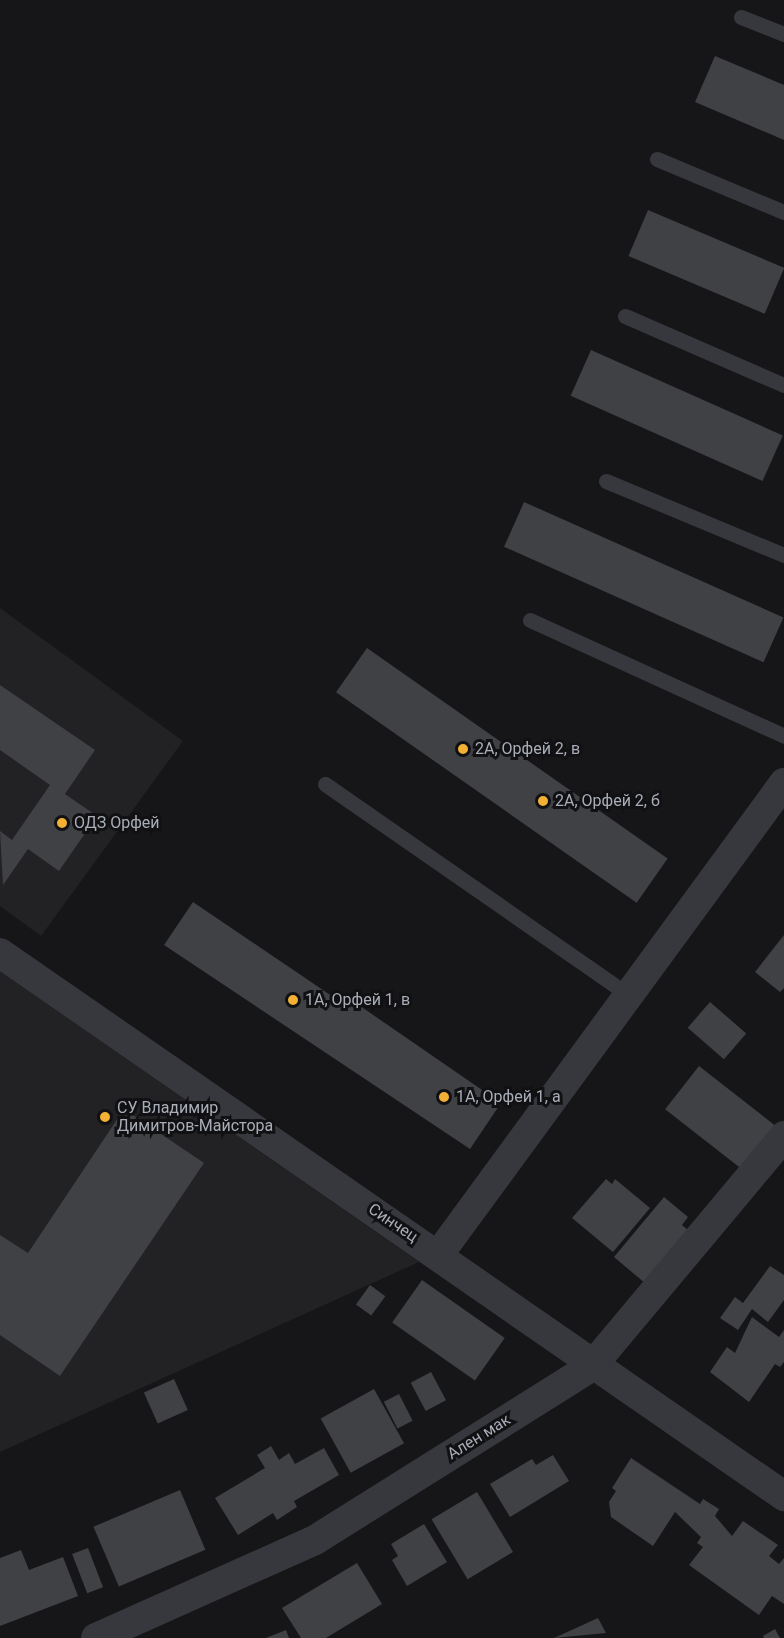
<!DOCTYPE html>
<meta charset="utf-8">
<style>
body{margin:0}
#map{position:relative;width:784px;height:1638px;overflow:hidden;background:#161618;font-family:Roboto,sans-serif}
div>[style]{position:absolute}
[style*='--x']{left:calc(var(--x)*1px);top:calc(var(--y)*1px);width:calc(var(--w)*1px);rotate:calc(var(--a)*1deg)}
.built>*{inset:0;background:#222225}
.building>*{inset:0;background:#404145;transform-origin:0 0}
.lane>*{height:15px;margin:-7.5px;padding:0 7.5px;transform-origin:7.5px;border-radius:7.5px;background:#37383d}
.street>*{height:30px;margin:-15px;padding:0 15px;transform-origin:15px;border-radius:15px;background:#37383d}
.dots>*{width:16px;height:16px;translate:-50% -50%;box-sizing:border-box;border:3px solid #111113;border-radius:50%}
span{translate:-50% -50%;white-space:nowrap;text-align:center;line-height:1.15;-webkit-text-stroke:6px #111113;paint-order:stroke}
.poi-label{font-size:16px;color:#a8adb8}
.left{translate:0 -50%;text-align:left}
.street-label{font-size:16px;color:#a8adb8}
</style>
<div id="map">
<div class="built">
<div style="clip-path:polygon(0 608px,183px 741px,41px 936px,0 906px)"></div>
<div style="clip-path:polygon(0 971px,419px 1262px,0 1452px)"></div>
</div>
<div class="building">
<div style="clip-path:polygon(715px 56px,784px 85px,784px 140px,695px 102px)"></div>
<div style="left:648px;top:210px;width:148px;height:50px;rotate:23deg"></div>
<div style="left:591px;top:350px;width:210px;height:50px;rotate:24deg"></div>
<div style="left:524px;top:502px;width:284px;height:49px;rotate:24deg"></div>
<div style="left:367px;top:648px;width:367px;height:54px;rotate:35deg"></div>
<div style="clip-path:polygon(0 685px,95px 750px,65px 794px,97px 816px,59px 871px,28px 849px,3px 885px,0 831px,12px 840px,50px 785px,0 750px)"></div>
<div style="clip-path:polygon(193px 902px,345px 1005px,350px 999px,501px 1103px,470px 1149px,164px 945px)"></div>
<div style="clip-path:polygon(784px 935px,784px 988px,780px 992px,755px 972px)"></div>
<div style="left:710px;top:1002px;width:48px;height:34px;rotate:41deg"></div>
<div style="left:699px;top:1066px;width:108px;height:55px;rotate:38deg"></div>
<div style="clip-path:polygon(124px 1109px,204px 1163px,60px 1376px,0 1335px,0 1235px,28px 1253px)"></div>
<div style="clip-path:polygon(606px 1179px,612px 1184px,615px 1179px,650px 1208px,613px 1252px,572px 1218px)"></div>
<div style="clip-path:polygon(664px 1197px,688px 1217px,682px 1225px,695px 1236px,652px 1289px,614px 1257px)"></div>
<div style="clip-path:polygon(770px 1266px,784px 1275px,784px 1300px,768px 1322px,752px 1309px,738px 1330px,720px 1318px,735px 1297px,743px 1303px)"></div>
<div style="left:422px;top:1280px;width:101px;height:52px;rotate:35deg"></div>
<div style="left:370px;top:1285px;width:19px;height:24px;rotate:36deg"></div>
<div style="clip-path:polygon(752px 1317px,779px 1337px,784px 1330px,784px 1362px,780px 1367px,775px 1364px,749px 1402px,710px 1372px,727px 1347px,735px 1353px)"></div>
<div style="left:431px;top:1372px;width:32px;height:23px;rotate:62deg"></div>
<div style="left:174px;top:1379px;width:34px;height:33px;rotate:66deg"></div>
<div style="left:374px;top:1389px;width:62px;height:61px;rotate:61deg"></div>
<div style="left:399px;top:1394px;width:30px;height:17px;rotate:63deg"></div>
<div style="clip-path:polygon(271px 1446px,279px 1460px,289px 1453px,295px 1464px,324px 1448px,339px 1475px,294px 1501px,297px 1507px,277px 1520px,273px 1513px,238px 1535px,215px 1498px,265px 1468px,257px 1455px)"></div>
<div style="clip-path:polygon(553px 1455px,569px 1481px,510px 1517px,490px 1484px,532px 1459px,536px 1465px)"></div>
<div style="clip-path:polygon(631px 1458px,700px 1504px,703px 1499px,719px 1509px,715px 1516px,732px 1536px,743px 1521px,778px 1545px,769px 1556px,779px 1564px,784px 1558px,784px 1604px,772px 1596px,759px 1615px,689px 1565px,703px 1547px,697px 1543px,701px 1537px,675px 1512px,653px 1546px,611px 1517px,609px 1502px,616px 1491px,612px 1488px)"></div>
<div style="left:180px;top:1490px;width:65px;height:94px;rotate:67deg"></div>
<div style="left:477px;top:1492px;width:70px;height:53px;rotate:59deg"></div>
<div style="clip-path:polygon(424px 1524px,447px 1562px,407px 1586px,392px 1560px,398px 1556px,391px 1544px)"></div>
<div style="left:88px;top:1548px;width:42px;height:17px;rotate:69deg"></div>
<div style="clip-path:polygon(21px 1550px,29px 1570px,63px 1557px,78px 1596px,0 1626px,0 1558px)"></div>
<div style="clip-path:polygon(357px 1563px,382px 1604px,326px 1638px,301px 1638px,282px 1608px)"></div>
<div style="clip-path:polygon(598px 1618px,606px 1633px,554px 1638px)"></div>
<div style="clip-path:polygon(775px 1629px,780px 1638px,764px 1638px,763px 1636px)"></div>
<div style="clip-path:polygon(286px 1630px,289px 1638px,266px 1638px)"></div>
</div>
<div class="lane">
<div style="--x:741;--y:17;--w:46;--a:21.6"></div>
<div style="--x:657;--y:159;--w:138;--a:22.7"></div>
<div style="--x:625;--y:316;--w:173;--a:23.5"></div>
<div style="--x:606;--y:481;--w:193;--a:22.6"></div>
<div style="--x:530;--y:620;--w:279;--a:24.5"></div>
<div style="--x:325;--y:784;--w:366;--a:34.8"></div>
</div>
<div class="street">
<div style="--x:0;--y:953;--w:954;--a:34.71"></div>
<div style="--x:439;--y:1254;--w:584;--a:-53.78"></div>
<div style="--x:96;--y:1638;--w:240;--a:-24.1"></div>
<div style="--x:315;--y:1540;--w:327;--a:-32.1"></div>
<div style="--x:592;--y:1366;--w:300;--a:-50.1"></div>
</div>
<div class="dots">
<div style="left:463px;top:749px;background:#f2b134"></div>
<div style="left:543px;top:801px;background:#f2b134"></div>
<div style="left:62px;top:823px;background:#f2b134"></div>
<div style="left:293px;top:1000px;background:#f2b134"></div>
<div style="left:444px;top:1097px;background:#f2b134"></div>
<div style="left:105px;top:1117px;background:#f2b134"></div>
</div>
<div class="poi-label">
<span class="left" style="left:475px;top:749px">2А, Орфей 2, в</span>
<span class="left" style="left:555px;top:801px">2А, Орфей 2, б</span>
<span class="left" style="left:74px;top:823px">ОДЗ Орфей</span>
<span class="left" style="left:305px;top:1000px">1А, Орфей 1, в</span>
<span class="left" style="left:456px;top:1097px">1А, Орфей 1, а</span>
<span class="left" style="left:117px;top:1117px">СУ Владимир<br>Димитров-Майстора</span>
</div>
<div class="street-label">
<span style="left:393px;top:1223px;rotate:34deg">Синчец</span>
<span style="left:479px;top:1437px;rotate:-32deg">Ален мак</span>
</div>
</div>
